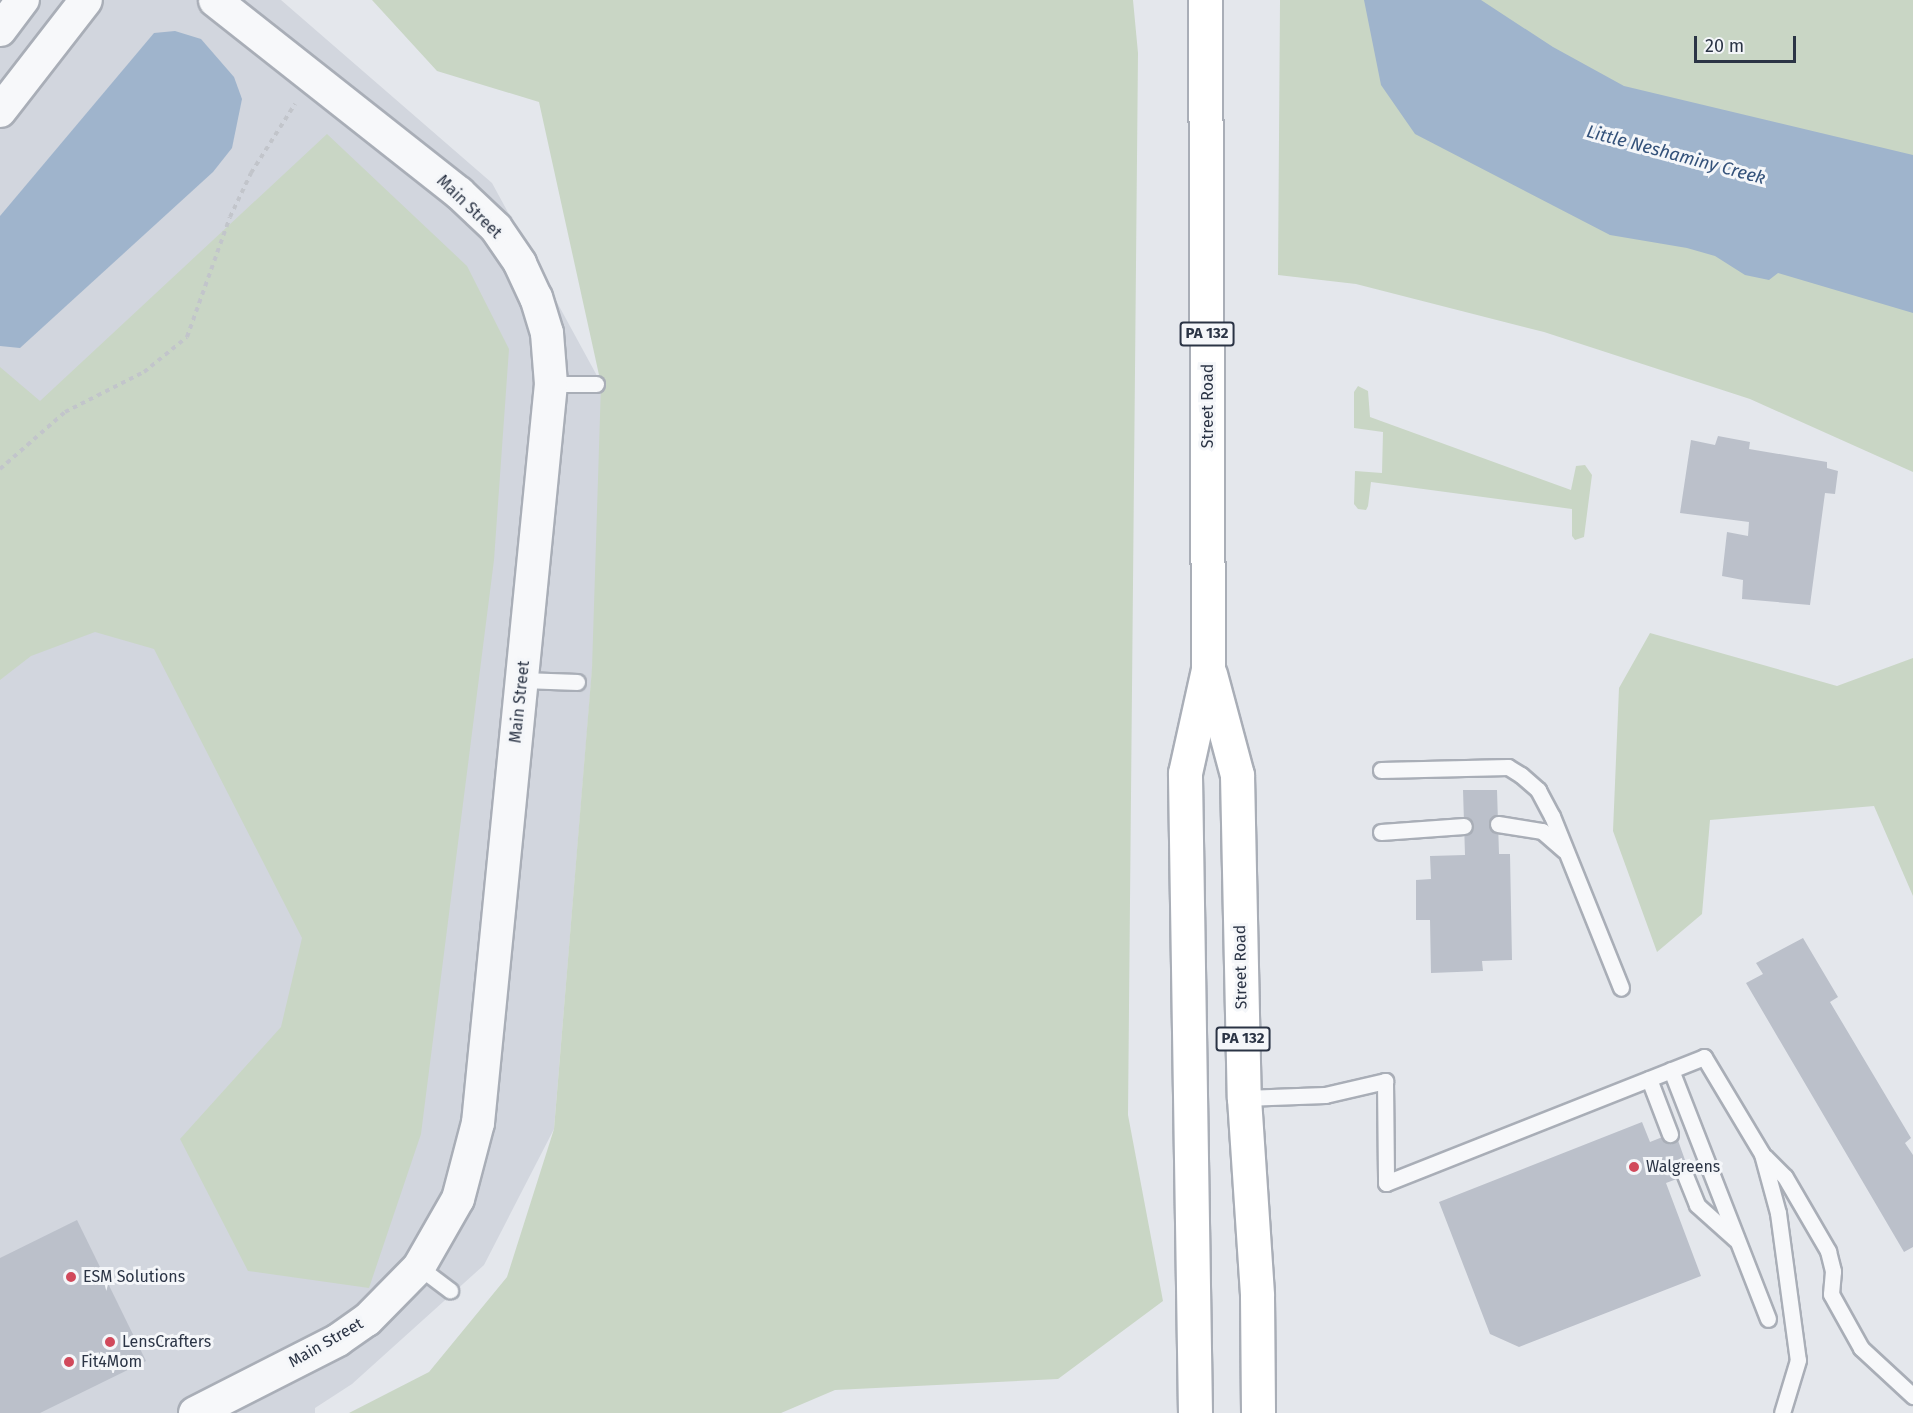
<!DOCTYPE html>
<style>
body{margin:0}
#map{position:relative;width:1913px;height:1413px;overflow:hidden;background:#e4e7ec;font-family:"Fira Sans",sans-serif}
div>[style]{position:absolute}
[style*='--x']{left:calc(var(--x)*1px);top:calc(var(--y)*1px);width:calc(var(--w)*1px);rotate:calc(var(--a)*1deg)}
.built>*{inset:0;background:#d2d6de}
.green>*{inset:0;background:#c9d6c5}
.water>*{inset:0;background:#9fb4cc}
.building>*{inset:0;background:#bbc0ca}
.path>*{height:4px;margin-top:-2px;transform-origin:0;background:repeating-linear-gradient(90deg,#c2c5cb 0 4.5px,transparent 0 9px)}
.roads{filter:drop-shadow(2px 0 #a9aeb7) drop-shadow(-2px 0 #a9aeb7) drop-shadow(0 2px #a9aeb7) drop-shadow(0 -2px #a9aeb7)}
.lane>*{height:15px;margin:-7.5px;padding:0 7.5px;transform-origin:7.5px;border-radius:7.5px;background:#f7f8fa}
.street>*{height:32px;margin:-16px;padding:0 16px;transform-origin:16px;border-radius:16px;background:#f7f8fa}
.primary>*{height:33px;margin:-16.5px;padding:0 16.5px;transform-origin:16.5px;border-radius:16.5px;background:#fff}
.dots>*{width:16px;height:16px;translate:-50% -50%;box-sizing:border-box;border:3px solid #f4f6f9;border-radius:50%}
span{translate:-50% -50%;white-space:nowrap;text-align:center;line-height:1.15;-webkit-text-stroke:6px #f4f6f9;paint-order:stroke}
.shield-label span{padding:2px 4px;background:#f4f6f9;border:2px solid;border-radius:4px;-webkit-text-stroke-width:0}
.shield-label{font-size:15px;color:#2b3445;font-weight:700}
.street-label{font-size:16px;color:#2b3445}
.poi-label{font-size:16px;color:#2b3445}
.left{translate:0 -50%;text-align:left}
.water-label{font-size:18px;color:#34527a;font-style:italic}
.scale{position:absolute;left:1694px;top:36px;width:102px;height:27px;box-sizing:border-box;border:3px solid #2b3445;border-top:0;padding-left:8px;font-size:18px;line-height:21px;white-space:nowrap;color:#2b3445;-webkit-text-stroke:4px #f4f6f9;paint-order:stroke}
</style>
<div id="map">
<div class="built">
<div style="clip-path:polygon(0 0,281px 0,492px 183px,614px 407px,554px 1129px,484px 1265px,352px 1384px,315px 1408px,315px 1413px,0 1413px)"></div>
</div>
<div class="green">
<div style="clip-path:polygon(372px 0,1133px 0,1138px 53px,1128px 1115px,1163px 1301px,1058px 1379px,835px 1390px,781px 1413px,349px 1413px,429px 1372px,507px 1277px,554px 1129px,592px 668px,601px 384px,539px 102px,437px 71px)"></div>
<div style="clip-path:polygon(1280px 0,1913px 0,1913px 472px,1750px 399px,1544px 332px,1356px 284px,1278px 275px)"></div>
<div style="clip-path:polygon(327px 134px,467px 266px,509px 349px,494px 560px,421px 1134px,369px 1288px,248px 1271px,180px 1139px,281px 1027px,302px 938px,154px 649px,95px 632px,31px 656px,0 680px,0 367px,40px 401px)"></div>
<div style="clip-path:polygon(1358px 386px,1368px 391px,1370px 417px,1571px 490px,1576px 466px,1585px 465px,1592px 475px,1584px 537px,1575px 540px,1572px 536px,1572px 509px,1371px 482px,1368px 506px,1366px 510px,1358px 509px,1354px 504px,1355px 471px,1382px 473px,1383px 432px,1354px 428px,1354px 392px)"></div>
<div style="clip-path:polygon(1650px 633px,1837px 686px,1913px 658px,1913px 896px,1874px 806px,1710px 820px,1702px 914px,1657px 952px,1613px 831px,1619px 688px)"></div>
</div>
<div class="water">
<div style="clip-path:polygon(1364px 0,1481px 0,1553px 47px,1624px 86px,1913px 155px,1913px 313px,1778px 273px,1769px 280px,1745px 275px,1715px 256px,1687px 248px,1610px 235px,1415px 134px,1381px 85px)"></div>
<div style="clip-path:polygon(175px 31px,201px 39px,234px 77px,242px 99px,232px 148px,213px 172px,20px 348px,0 346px,0 216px,154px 33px)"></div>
</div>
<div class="building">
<div style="clip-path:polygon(1718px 436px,1750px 442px,1749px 449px,1827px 462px,1827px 468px,1838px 471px,1835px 494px,1825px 493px,1810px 605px,1742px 599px,1743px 580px,1722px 576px,1727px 532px,1748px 536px,1749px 522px,1680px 513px,1691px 440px,1715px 445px)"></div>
<div style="clip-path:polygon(1463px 790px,1497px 790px,1499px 854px,1510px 854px,1512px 960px,1482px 961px,1483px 971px,1431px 973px,1430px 920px,1416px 920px,1416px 880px,1431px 879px,1430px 856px,1465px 855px)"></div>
<div style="clip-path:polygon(1803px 938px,1838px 997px,1830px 1002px,1911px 1138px,1905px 1143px,1913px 1155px,1913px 1247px,1904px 1252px,1746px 983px,1763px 974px,1756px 963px)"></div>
<div style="clip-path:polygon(1642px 1122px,1650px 1142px,1675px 1132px,1690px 1174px,1666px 1183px,1701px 1276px,1519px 1347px,1490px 1334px,1439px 1202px)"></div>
<div style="clip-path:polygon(77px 1220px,146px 1361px,40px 1413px,0 1413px,0 1258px)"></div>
</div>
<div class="path">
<div style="--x:0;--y:469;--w:86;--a:-41.2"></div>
<div style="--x:65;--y:412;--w:89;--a:-26.9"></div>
<div style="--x:144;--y:372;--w:55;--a:-39.1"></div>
<div style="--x:187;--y:337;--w:127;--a:-70.3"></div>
<div style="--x:230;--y:217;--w:49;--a:-64.5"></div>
<div style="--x:251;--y:173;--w:82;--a:-57.5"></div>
</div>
<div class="roads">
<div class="lane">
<div style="--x:551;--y:384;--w:45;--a:0"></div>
<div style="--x:523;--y:680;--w:54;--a:2.1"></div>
<div style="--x:1381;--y:770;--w:127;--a:-1.4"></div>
<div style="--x:1508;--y:767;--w:15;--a:32"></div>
<div style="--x:1521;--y:775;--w:23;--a:41"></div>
<div style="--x:1538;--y:790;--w:30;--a:62"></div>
<div style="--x:1552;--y:816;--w:185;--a:68.1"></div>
<div style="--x:1498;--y:824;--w:45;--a:9"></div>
<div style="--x:1542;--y:831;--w:29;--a:41"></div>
<div style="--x:1381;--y:832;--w:83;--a:-4.1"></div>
<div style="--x:1671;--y:1070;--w:267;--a:68.7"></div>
<div style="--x:1649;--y:1079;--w:59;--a:69.1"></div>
<div style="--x:1244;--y:1098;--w:81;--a:-2.1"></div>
<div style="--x:1325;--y:1095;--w:62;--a:-13.1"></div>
<div style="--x:1385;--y:1081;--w:102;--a:89.4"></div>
<div style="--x:1386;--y:1183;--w:342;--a:-21.6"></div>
<div style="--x:1704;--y:1057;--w:113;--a:59.1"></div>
<div style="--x:1762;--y:1154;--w:61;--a:74.8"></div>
<div style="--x:1778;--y:1213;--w:148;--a:82.3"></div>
<div style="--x:1798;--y:1360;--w:55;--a:106.8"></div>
<div style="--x:1765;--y:1157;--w:28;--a:45"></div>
<div style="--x:1785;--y:1177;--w:86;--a:59.8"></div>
<div style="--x:1828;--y:1251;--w:21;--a:76"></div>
<div style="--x:1833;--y:1271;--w:23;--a:95"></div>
<div style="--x:1831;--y:1294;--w:62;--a:60.9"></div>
<div style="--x:1861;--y:1348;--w:71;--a:42.7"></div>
<div style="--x:1685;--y:1175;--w:32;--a:68"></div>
<div style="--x:1697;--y:1205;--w:51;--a:41.8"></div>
<div style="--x:419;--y:1267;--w:39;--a:37"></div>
</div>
<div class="street">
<div style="--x:0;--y:30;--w:38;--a:-53"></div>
<div style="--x:0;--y:111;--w:140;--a:-52.2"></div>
<div style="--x:195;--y:1413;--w:161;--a:-27"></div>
<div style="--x:338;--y:1340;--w:35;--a:-35"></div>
<div style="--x:367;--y:1320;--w:74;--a:-45.5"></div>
<div style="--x:419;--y:1267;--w:78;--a:-60.2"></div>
<div style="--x:458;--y:1199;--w:79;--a:-75.3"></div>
<div style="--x:478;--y:1123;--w:743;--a:-84.36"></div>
<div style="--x:551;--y:384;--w:51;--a:-94.5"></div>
<div style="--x:547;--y:333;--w:37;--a:-107"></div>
<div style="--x:536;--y:298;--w:38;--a:-115"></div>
<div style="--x:520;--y:263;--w:42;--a:-124.4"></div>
<div style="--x:496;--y:228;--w:51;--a:-136.6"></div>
<div style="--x:459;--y:193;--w:311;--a:-141.7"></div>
</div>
<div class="primary">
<div style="--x:1210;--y:674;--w:105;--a:75"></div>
<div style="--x:1237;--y:775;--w:323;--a:88.8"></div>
<div style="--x:1244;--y:1098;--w:198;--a:86.2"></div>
<div style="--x:1257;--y:1296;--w:117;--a:89.5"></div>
<div style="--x:1195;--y:1413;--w:640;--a:-90.9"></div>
<div style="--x:1185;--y:773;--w:107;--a:-77.5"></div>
<div style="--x:1208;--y:669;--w:669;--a:-90.26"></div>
</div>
</div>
<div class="dots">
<div style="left:1634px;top:1167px;background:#d1495b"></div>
<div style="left:71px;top:1277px;background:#d1495b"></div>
<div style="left:110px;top:1342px;background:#d1495b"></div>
<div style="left:69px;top:1362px;background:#d1495b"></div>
</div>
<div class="shield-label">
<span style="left:1207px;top:334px">PA 132</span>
<span style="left:1243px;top:1039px">PA 132</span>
</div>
<div class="street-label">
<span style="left:469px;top:207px;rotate:44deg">Main Street</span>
<span style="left:1208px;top:406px;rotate:-90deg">Street Road</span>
<span style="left:520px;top:702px;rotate:-84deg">Main Street</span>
<span style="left:1241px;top:967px;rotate:-91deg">Street Road</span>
<span style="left:326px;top:1343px;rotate:-30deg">Main Street</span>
</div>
<div class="poi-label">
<span class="left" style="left:1646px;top:1167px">Walgreens</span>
<span class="left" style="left:83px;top:1277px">ESM Solutions</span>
<span class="left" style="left:122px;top:1342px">LensCrafters</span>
<span class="left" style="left:81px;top:1362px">Fit4Mom</span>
</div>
<div class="water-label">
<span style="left:1676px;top:155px;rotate:15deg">Little Neshaminy Creek</span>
</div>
<div class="scale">20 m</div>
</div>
